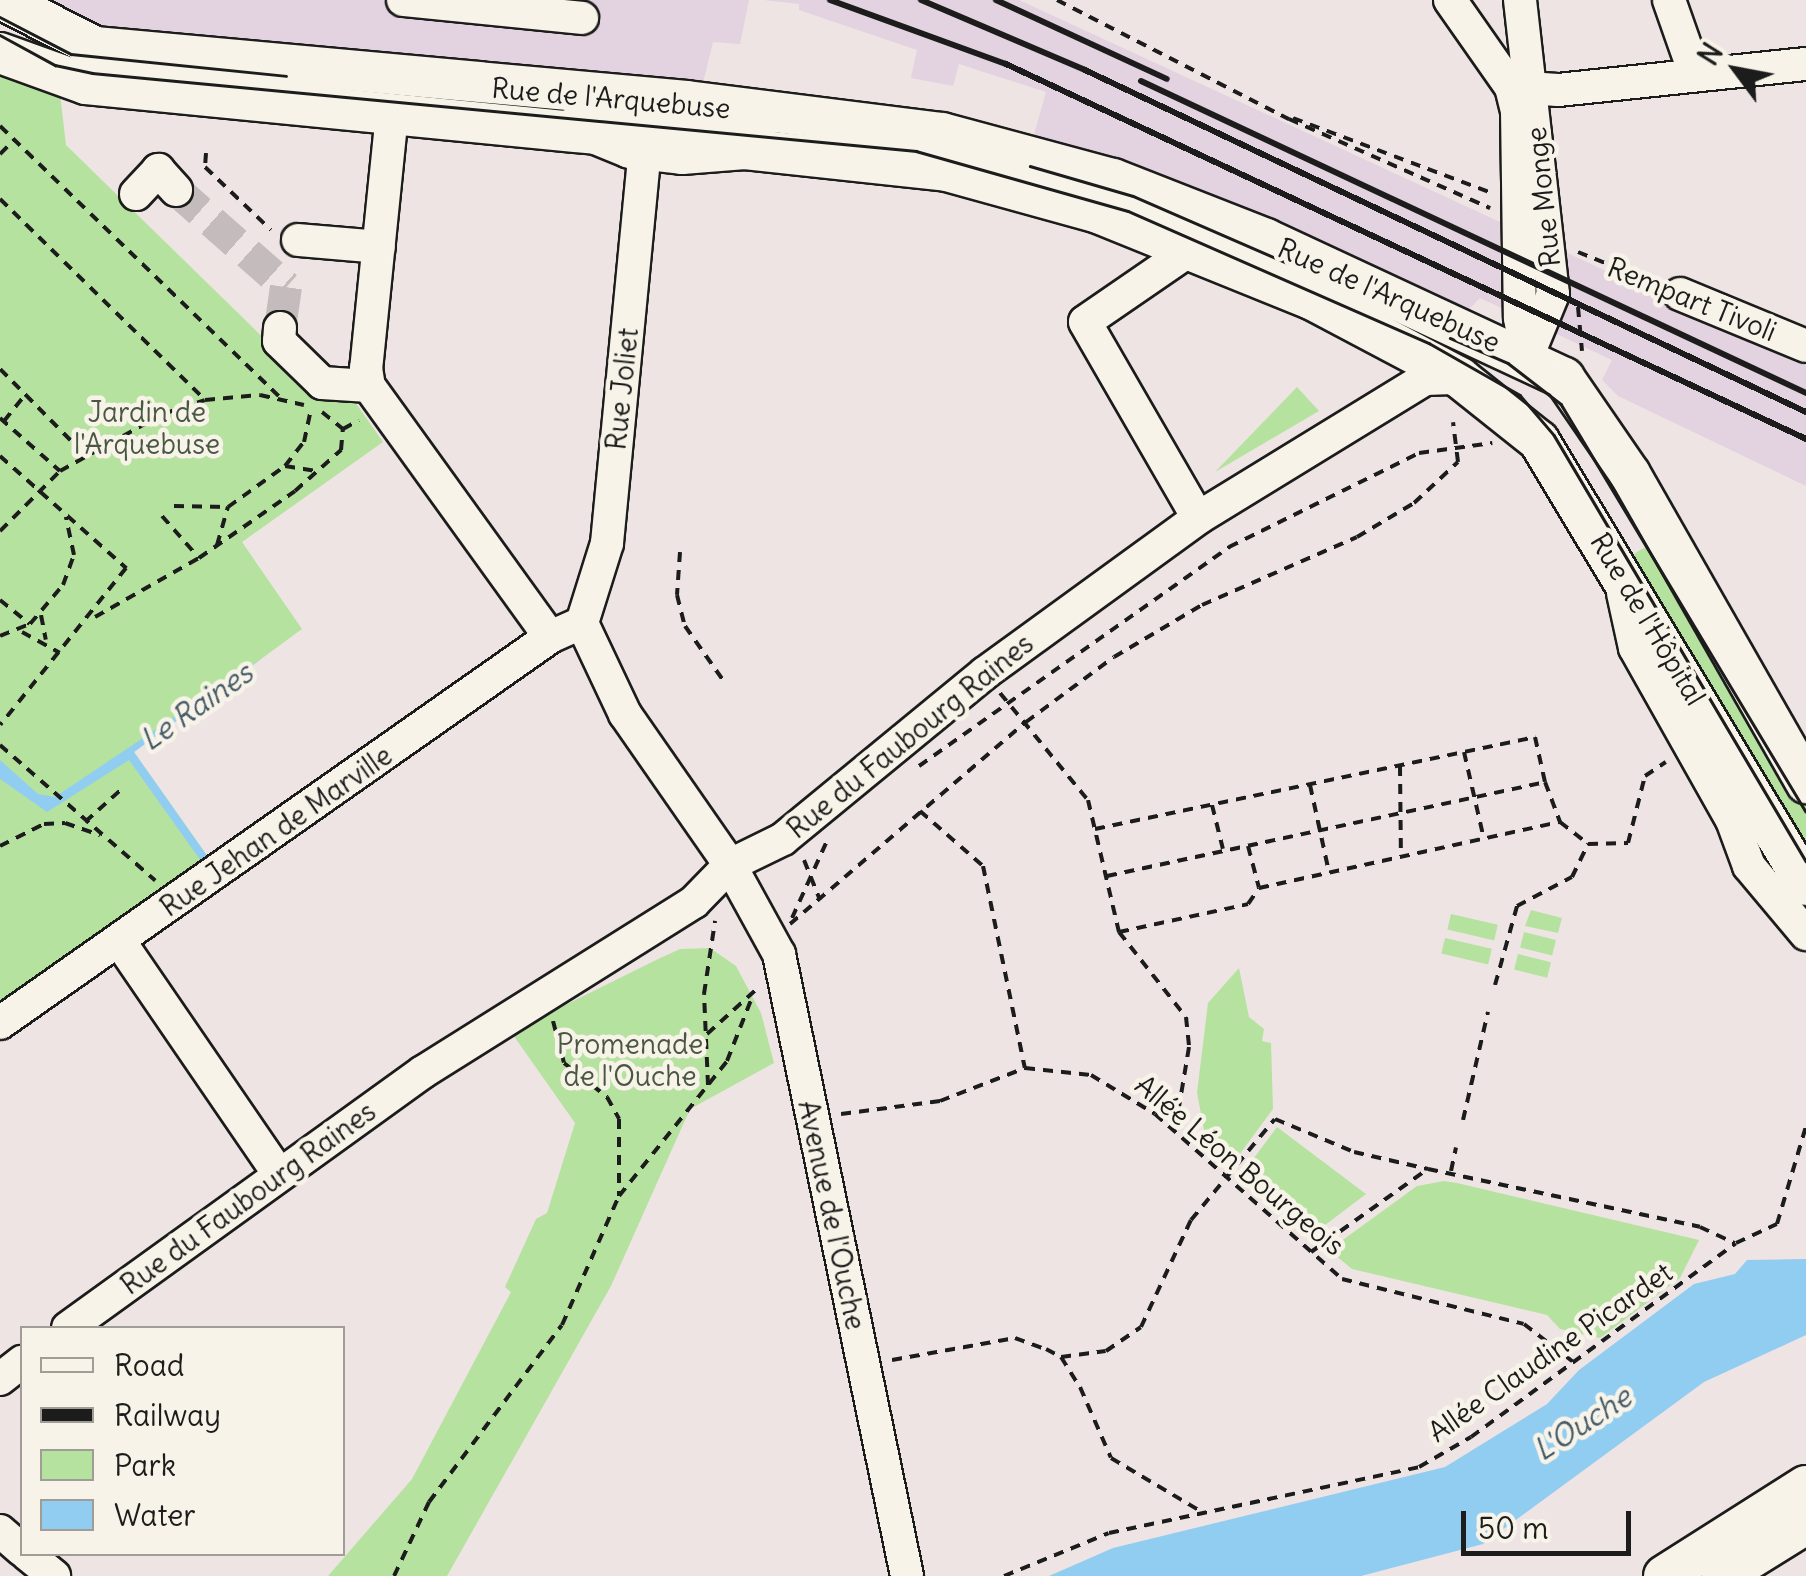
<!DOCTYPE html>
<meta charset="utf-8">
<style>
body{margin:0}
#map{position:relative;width:1806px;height:1576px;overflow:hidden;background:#eee4e4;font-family:Delius,sans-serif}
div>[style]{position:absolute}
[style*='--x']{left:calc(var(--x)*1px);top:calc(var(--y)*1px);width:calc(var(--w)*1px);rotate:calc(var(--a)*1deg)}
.built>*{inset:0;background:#e3d2df}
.green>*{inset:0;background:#b6e29f;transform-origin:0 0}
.water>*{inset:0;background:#91cdf1}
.minor-tunnel>*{height:32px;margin-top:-16px;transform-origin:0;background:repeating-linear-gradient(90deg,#c4bcbc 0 32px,transparent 0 48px)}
.path>*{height:4px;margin-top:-2px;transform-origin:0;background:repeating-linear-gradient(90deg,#1c1c1c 0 10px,transparent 0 18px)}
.roads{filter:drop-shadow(2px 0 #1c1c1c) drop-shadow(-2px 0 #1c1c1c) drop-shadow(0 2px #1c1c1c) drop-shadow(0 -2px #1c1c1c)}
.minor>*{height:32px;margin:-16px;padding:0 16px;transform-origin:16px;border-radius:16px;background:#f7f3e8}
.major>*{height:40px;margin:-20px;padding:0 20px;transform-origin:20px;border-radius:20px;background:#f7f3e8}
.tram>*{height:2.5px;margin:-1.25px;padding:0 1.25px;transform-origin:1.25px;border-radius:1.25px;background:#1c1c1c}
.rail>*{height:6px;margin:-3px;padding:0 3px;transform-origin:3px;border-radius:3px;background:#1c1c1c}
span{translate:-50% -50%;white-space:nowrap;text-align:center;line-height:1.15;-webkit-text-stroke:9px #f7f3e8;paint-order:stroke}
.street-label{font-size:28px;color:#1c1c1c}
.park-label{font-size:28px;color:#4a5743}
.water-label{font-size:30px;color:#455a67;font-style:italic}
.legend{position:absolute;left:20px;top:1326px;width:325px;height:230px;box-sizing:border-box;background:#f7f3e8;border:2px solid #9f9d96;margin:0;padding:12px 18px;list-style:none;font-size:30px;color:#1c1c1c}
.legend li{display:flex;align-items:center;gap:20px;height:50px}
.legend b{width:50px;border:2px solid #9f9d96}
.north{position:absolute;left:1686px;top:20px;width:100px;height:100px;-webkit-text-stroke:8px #f7f3e8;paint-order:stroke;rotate:302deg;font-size:28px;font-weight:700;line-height:40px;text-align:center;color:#1c1c1c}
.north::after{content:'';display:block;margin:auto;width:35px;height:45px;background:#1c1c1c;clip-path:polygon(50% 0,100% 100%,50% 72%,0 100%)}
.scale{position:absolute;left:1461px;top:1511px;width:170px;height:45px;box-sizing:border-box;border:5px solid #1c1c1c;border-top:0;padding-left:12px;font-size:30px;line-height:35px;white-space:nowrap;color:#1c1c1c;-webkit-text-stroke:8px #f7f3e8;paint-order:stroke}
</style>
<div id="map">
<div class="built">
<div style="clip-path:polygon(33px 0,749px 0,740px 44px,713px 42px,701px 91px,87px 31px)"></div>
<div style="clip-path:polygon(764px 0,1019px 0,1589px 263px,1806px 366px,1806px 486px,1618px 396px,1602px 380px,1612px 360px,1480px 298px,1467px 311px,1446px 311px,1164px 175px,1033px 138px,1046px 92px,959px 64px,953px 86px,911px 78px,917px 50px,799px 10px,799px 4px)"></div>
</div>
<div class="green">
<div style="clip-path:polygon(0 68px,60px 94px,66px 145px,283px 357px,353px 399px,383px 442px,242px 542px,302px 629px,134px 752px,208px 857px,0 1002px)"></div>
<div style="clip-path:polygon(1297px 387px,1319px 411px,1215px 472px)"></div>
<div style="clip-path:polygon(1652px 543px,1806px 805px,1806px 869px,1622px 561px)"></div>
<div style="clip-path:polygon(1531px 910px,1562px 918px,1558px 933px,1525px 926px)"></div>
<div style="left:1451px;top:914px;width:48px;height:16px;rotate:13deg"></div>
<div style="left:1524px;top:932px;width:33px;height:16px;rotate:14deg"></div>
<div style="left:1445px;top:938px;width:48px;height:16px;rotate:13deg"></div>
<div style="clip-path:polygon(710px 948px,736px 966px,761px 1013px,774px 1063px,690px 1109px,611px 1286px,447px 1576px,328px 1576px,412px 1479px,511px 1292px,505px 1287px,536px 1219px,547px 1213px,575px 1123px,511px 1032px,656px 960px,680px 949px)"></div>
<div style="left:1518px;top:954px;width:34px;height:16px;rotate:14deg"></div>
<div style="clip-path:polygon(1239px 968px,1249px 1017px,1264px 1029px,1262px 1041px,1271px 1043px,1273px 1109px,1231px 1166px,1207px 1145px,1197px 1093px,1208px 1003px)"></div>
<div style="clip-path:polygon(1277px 1127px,1366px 1194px,1312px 1235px,1242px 1174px)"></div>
<div style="clip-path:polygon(1444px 1181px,1457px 1183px,1699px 1240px,1680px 1278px,1600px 1338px,1560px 1329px,1547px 1315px,1352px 1269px,1329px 1250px,1417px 1186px)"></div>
</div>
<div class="water">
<div style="clip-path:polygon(264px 657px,134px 752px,208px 857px,201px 861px,129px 760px,47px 812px,0 779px,0 760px,38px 794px,55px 797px)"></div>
<div style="clip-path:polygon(1806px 1259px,1806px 1335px,1704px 1382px,1483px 1544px,1361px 1576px,1049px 1576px,1113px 1548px,1445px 1467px,1547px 1404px,1579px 1370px,1694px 1284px,1735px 1274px,1747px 1260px)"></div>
</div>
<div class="minor-tunnel">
<div style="--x:176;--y:190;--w:147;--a:41.4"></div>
<div style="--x:286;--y:287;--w:41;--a:98.3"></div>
</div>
<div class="path">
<div style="--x:1057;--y:0;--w:261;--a:27.2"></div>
<div style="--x:1289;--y:119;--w:220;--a:23.9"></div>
<div style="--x:1293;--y:118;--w:210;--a:20.7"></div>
<div style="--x:0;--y:126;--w:390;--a:44.1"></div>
<div style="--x:206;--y:153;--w:14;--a:94"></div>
<div style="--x:205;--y:167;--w:91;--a:43.7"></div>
<div style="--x:0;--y:154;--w:20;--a:-45"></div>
<div style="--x:0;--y:199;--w:286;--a:44.4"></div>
<div style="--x:1578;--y:252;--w:85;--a:22.1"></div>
<div style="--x:1578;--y:307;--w:44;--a:84.8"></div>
<div style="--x:0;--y:369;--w:121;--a:45.3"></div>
<div style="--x:322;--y:412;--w:27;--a:39"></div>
<div style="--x:343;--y:429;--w:18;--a:-29"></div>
<div style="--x:0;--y:418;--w:80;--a:41.5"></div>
<div style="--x:4;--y:421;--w:33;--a:-51"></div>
<div style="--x:0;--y:456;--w:169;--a:41.6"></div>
<div style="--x:126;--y:568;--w:201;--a:128.7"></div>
<div style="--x:285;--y:466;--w:30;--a:9"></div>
<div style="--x:174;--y:506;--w:54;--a:1.1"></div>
<div style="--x:228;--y:507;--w:70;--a:-35.7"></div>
<div style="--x:285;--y:466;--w:31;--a:-52"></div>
<div style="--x:304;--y:442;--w:35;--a:-78"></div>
<div style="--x:162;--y:516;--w:56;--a:48.6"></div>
<div style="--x:0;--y:531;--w:85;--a:-45"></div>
<div style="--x:60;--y:471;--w:118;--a:-29"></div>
<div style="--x:163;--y:414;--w:44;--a:-18.4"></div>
<div style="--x:205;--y:400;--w:55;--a:-5.2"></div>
<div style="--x:260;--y:395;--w:45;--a:12.8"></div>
<div style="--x:217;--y:545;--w:40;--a:-74"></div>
<div style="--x:680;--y:552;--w:43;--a:94"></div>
<div style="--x:677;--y:595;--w:32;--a:76"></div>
<div style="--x:685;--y:626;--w:66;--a:54.9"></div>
<div style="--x:0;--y:600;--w:38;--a:39"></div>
<div style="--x:41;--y:615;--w:25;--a:79"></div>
<div style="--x:95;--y:617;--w:120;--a:-29.6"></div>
<div style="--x:199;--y:558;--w:117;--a:-34.9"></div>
<div style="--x:295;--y:491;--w:62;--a:-41.7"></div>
<div style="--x:341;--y:450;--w:21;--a:-85"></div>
<div style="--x:22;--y:632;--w:43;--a:28.9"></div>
<div style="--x:0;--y:636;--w:32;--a:-22"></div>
<div style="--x:30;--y:624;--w:51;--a:-49.8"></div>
<div style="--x:63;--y:585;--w:32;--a:-70"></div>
<div style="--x:74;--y:555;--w:39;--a:-102"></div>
<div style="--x:1000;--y:693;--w:139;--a:50.6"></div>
<div style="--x:1088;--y:800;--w:136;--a:76.8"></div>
<div style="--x:1119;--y:932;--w:108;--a:51.8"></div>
<div style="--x:1186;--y:1017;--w:30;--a:84"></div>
<div style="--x:1189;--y:1047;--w:85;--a:99.5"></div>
<div style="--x:0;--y:745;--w:206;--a:41.1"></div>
<div style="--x:1464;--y:752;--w:85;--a:77.1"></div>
<div style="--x:919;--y:766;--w:380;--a:-35.2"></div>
<div style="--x:1229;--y:547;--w:212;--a:-26.3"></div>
<div style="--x:1419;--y:453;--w:74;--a:-7.8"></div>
<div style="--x:1400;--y:766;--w:89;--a:89.4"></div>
<div style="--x:1310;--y:785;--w:89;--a:77.7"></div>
<div style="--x:1212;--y:805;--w:45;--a:76"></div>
<div style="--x:920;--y:811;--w:84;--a:41.1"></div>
<div style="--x:983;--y:866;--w:206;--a:78.3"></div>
<div style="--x:85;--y:822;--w:54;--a:-42"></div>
<div style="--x:1095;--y:829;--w:450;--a:-11.8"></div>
<div style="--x:1535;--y:737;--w:46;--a:77.5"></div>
<div style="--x:0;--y:846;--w:49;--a:-26.6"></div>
<div style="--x:44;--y:824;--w:21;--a:-3"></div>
<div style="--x:65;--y:823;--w:37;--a:19"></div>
<div style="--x:1248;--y:846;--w:43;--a:75.3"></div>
<div style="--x:804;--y:860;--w:43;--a:68.2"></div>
<div style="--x:1107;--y:876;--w:448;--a:-12.1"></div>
<div style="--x:1545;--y:782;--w:43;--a:69.4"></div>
<div style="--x:1560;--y:822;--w:36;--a:38"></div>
<div style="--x:792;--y:918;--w:85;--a:-65.6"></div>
<div style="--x:790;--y:924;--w:311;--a:-40.6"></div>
<div style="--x:1026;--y:722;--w:109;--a:-36.5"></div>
<div style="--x:1114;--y:657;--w:102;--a:-30.6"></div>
<div style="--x:1202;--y:605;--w:169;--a:-23.7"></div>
<div style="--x:1357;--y:537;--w:66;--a:-30.8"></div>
<div style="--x:1414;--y:503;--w:60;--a:-43"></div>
<div style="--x:1458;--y:462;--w:40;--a:-97.1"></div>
<div style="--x:1119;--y:932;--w:132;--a:-12.2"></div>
<div style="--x:1248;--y:904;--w:19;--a:-55"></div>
<div style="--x:1259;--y:888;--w:308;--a:-12.4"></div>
<div style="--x:1495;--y:985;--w:82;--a:-74.4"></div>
<div style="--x:1517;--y:906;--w:62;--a:-27.8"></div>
<div style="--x:1572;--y:877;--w:37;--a:-64"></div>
<div style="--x:1588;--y:844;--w:40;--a:-1.4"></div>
<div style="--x:1628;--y:843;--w:69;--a:-75.8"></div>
<div style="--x:1645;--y:776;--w:25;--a:-34"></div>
<div style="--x:553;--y:1021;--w:43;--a:75.3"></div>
<div style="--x:564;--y:1063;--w:55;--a:38.3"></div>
<div style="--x:607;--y:1097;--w:25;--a:61"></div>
<div style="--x:619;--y:1119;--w:77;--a:90"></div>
<div style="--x:707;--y:1034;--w:70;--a:-42.1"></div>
<div style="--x:708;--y:1085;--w:91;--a:-92.5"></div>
<div style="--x:704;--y:994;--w:74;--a:-81.4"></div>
<div style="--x:841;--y:1114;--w:100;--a:-7.5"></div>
<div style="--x:940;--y:1101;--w:91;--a:-21.2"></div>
<div style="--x:1025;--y:1068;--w:66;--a:6.1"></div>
<div style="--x:1091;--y:1075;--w:75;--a:31.4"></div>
<div style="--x:1155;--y:1114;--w:249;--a:41.4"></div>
<div style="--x:1342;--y:1279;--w:187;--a:13.9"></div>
<div style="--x:1524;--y:1324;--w:61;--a:37.6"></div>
<div style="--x:1463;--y:1120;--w:111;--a:-77"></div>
<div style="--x:1451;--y:1171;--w:24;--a:-78"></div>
<div style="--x:1311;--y:1252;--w:143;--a:-35.4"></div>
<div style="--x:1428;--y:1169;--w:278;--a:12"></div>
<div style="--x:1700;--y:1227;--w:38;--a:25"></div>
<div style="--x:1061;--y:1357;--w:45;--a:-7.6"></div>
<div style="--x:1106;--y:1351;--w:42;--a:-34.4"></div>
<div style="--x:1141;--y:1327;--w:118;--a:-65"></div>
<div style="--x:1191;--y:1220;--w:131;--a:-50.3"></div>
<div style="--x:1275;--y:1119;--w:86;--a:22.7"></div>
<div style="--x:1354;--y:1152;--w:76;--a:12.9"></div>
<div style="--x:892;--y:1360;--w:125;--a:-10.1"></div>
<div style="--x:1015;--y:1338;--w:33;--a:20"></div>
<div style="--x:1046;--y:1349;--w:17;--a:28"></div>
<div style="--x:1061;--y:1357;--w:36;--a:58"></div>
<div style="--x:1080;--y:1387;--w:77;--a:66.4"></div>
<div style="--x:1111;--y:1458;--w:106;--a:30.7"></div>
<div style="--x:394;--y:1576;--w:82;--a:-64.7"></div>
<div style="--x:429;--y:1502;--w:221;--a:-53.1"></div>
<div style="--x:562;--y:1325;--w:141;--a:-66.2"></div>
<div style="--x:619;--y:1196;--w:173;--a:-51.3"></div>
<div style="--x:727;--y:1061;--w:66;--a:-68.5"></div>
<div style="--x:1004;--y:1576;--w:113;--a:-22.3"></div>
<div style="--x:1109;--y:1533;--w:317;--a:-12"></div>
<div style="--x:1419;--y:1467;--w:60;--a:-30"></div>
<div style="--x:1471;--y:1437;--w:328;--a:-36.2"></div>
<div style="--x:1736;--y:1243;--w:45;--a:-24.9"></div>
<div style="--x:1777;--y:1224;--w:102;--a:-73.5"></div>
</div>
<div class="roads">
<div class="minor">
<div style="--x:403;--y:0;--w:180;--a:5.7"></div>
<div style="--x:1450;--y:0;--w:106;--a:55"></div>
<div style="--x:1511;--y:87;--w:25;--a:76"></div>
<div style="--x:1517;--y:111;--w:207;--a:89.2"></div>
<div style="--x:1520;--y:318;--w:40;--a:80"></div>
<div style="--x:1520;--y:0;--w:296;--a:83.6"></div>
<div style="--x:1553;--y:294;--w:68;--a:112.4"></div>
<div style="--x:1669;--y:0;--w:75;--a:70.6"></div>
<div style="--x:1512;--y:87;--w:46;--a:3.7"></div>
<div style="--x:1558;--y:90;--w:249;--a:-6"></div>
<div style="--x:392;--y:114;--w:255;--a:95.8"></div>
<div style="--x:366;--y:368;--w:18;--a:81"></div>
<div style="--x:369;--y:386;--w:309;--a:54.2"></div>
<div style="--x:578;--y:118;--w:181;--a:5.4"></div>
<div style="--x:136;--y:194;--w:33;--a:-47"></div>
<div style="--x:158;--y:170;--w:27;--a:48"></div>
<div style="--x:298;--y:240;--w:81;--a:4.9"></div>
<div style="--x:1194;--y:247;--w:132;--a:145.5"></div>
<div style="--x:1085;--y:322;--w:226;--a:60"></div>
<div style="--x:1680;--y:294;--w:136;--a:22.4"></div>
<div style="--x:280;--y:328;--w:13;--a:94"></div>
<div style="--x:279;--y:341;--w:60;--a:44.3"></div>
<div style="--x:322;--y:383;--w:47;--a:3.7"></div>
<div style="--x:1623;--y:593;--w:56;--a:77.7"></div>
<div style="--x:1635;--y:648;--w:197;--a:60.6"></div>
<div style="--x:1732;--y:820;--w:49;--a:69.7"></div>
<div style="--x:1749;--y:866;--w:89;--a:50"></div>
<div style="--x:582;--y:623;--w:101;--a:64.7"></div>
<div style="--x:625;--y:714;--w:184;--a:55.2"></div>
<div style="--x:730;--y:865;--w:102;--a:61.2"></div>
<div style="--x:779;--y:954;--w:635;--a:78.37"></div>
<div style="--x:582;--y:623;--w:84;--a:-72.6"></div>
<div style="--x:607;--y:543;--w:395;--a:-84.5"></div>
<div style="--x:120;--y:942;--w:280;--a:55.6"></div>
<div style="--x:0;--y:1023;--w:672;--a:-35.06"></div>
<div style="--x:550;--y:637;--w:35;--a:-24"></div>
<div style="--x:68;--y:1328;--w:438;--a:-35.8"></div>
<div style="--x:423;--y:1072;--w:320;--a:-32.1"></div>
<div style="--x:694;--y:902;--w:52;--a:-45.8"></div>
<div style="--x:730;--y:865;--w:59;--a:-26.1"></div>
<div style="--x:783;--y:839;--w:261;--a:-39.4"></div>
<div style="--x:985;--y:673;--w:263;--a:-36"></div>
<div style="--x:1198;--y:518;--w:266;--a:-31.5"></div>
<div style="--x:1425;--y:379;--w:35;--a:-2"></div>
<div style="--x:0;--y:1379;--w:28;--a:-38"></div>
<div style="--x:0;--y:1531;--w:29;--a:41"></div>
<div style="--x:27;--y:1554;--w:35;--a:39"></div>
</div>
<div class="major">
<div style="--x:3;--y:0;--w:103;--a:27.1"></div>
<div style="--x:95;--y:47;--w:594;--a:5.21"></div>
<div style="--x:687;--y:101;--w:257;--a:7.2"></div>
<div style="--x:942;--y:133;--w:177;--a:15.1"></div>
<div style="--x:1113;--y:179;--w:164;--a:21.4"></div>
<div style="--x:1266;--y:239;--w:329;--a:25"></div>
<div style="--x:1564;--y:378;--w:116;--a:55.5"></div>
<div style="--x:1630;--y:474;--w:356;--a:60.3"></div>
<div style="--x:0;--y:53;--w:91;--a:19.8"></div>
<div style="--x:86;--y:84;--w:512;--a:5.6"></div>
<div style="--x:596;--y:134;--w:37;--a:22"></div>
<div style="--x:630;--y:148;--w:52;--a:6.6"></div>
<div style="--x:682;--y:154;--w:63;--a:-4.5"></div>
<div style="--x:745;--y:149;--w:203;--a:6.2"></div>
<div style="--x:947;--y:171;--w:157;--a:15.5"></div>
<div style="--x:1098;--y:213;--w:230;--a:22"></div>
<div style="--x:1311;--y:299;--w:169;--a:27.9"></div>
<div style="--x:1460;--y:378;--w:101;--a:38.6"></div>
<div style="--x:1539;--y:441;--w:518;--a:58.98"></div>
<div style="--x:1664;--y:1576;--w:168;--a:-32.4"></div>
<div style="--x:1722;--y:1576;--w:99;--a:-31.8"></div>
</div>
</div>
<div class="tram">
<div style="--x:0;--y:17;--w:80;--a:27.5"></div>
<div style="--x:71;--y:54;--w:216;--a:5.8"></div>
<div style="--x:0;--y:35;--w:63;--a:28.6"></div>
<div style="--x:55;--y:65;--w:38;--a:12"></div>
<div style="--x:92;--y:73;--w:828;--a:5.41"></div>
<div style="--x:916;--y:151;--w:220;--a:15.8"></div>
<div style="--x:1128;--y:211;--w:329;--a:23.7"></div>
<div style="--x:1429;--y:343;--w:105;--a:29.7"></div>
<div style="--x:1520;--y:395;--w:52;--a:49.6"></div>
<div style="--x:1554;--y:435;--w:495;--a:59.4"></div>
<div style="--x:1030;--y:166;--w:107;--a:16.2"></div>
<div style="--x:1133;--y:196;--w:168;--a:23.5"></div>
<div style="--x:1450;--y:338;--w:63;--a:23.3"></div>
<div style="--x:1508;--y:363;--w:67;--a:37.7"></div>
<div style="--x:1561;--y:404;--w:475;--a:59"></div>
</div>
<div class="rail">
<div style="--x:830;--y:0;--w:187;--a:20"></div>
<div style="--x:1006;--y:64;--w:884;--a:25.11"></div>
<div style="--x:921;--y:0;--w:178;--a:23.1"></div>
<div style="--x:1085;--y:70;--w:798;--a:25.38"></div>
<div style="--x:996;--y:0;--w:188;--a:24.8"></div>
<div style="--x:1141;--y:81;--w:735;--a:25.13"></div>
</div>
<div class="street-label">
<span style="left:611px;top:98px;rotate:5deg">Rue de l'Arquebuse</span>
<span style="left:1543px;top:197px;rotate:-96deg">Rue Monge</span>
<span style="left:1389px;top:295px;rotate:24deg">Rue de l'Arquebuse</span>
<span style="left:1692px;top:299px;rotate:22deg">Rempart Tivoli</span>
<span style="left:622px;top:389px;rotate:-84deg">Rue Joliet</span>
<span style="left:1648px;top:619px;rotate:59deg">Rue de l'Hôpital</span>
<span style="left:910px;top:736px;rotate:-39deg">Rue du Faubourg Raines</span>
<span style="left:276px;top:831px;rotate:-35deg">Rue Jehan de Marville</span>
<span style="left:1240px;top:1165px;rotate:40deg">Allée Léon Bourgeois</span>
<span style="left:248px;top:1198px;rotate:-36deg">Rue du Faubourg Raines</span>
<span style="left:832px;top:1215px;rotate:78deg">Avenue de l'Ouche</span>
<span style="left:1550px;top:1352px;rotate:-35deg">Allée Claudine Picardet</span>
</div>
<div class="park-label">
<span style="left:147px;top:428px">Jardin de<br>l'Arquebuse</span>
<span style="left:630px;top:1060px">Promenade<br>de l'Ouche</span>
</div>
<div class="water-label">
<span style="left:196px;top:706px;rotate:-35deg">Le Raines</span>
<span style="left:1582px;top:1423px;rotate:-33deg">L'Ouche</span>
</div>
<ul class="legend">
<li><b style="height:12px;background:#f7f3e8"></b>Road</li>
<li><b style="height:12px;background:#1c1c1c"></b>Railway</li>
<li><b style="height:28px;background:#b6e29f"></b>Park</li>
<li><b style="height:28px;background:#91cdf1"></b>Water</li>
</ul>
<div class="north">N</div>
<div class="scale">50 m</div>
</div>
